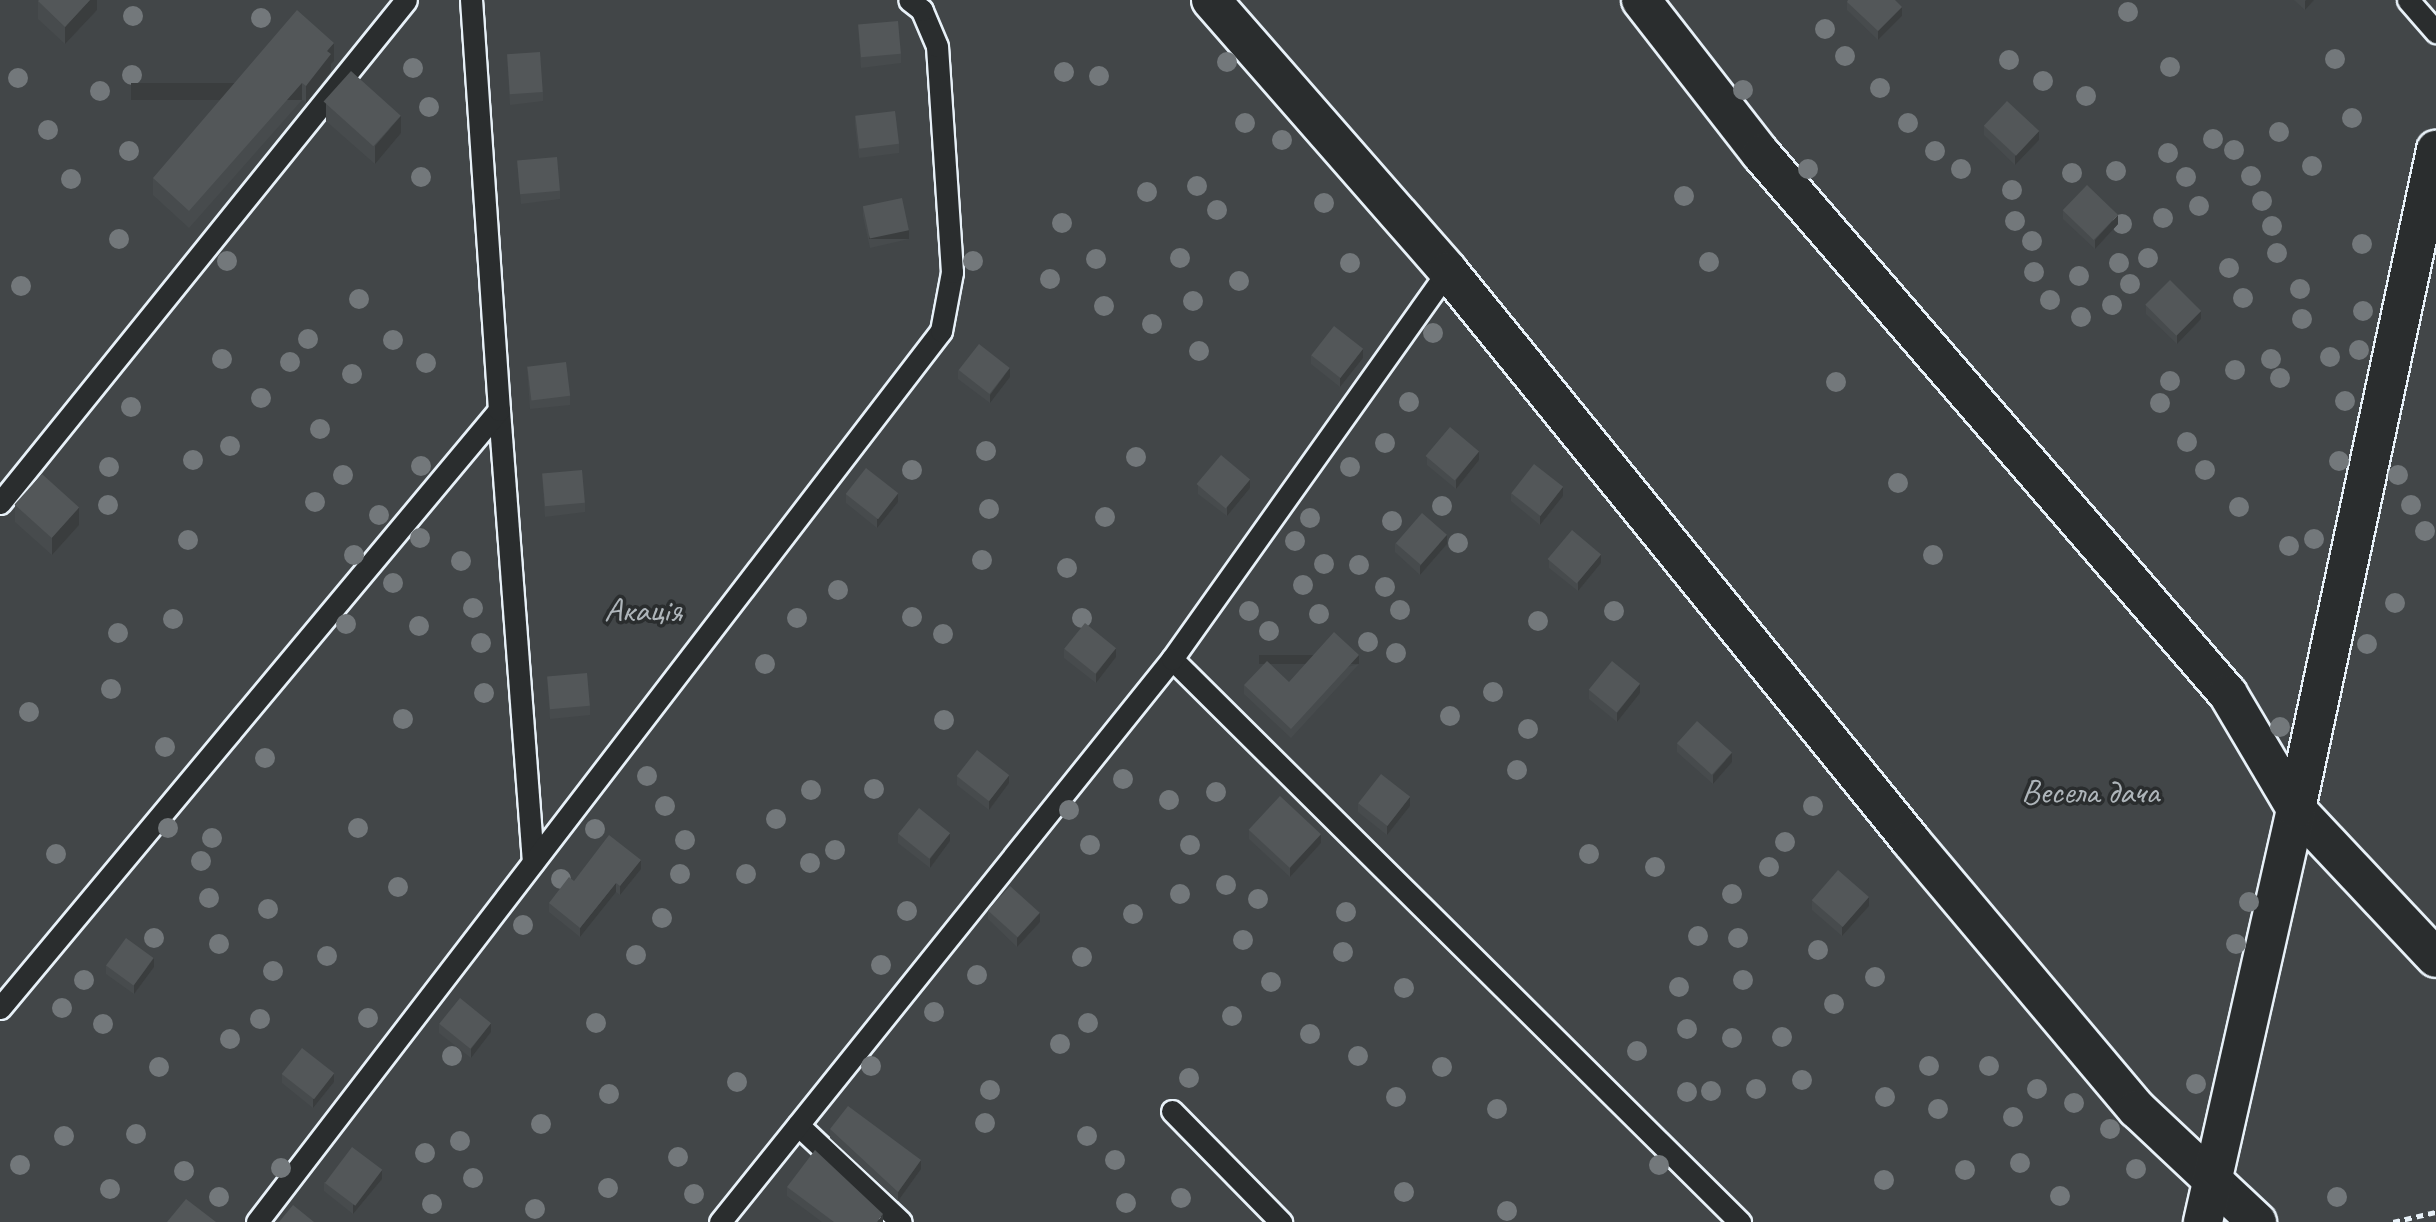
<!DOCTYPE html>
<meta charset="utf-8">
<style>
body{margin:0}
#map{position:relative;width:2436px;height:1222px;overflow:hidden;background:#2a2d2e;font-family:Caveat,sans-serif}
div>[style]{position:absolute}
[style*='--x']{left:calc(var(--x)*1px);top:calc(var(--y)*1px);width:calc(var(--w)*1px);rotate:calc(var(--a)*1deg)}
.green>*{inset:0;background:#424648;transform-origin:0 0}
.path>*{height:4.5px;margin-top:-2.25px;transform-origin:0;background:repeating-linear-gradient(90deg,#e8f1f8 0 7px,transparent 0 12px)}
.roads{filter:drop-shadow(2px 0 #e8f1f8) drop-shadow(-2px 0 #e8f1f8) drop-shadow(0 2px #e8f1f8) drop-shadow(0 -2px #e8f1f8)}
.lane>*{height:21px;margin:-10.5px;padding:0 10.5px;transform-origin:10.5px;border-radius:10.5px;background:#2a2d2e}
.street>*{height:38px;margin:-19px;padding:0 19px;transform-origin:19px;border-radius:19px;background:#2a2d2e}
.trees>*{width:20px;height:20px;margin:-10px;border-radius:50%;background:#73787b}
.wall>*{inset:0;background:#474b4d}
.shaded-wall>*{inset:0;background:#3a3d3e;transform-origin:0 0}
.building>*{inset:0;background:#535759;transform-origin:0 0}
span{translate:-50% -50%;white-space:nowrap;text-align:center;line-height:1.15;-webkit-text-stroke:7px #2a2d2e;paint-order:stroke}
.park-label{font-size:35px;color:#aeb5ba}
</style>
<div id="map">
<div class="green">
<div style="left:0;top:0;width:2436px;height:1222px"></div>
</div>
<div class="path">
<div style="--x:2393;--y:1222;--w:44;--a:-13.1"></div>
</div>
<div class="roads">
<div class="lane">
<div style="--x:2408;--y:0;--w:43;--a:48.8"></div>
<div style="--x:499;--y:410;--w:453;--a:85.7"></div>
<div style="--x:0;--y:503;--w:646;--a:-51.09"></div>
<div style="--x:1172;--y:659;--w:800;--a:44.75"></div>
<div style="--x:0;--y:1008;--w:779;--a:-50.16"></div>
<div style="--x:499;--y:410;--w:411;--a:-93.9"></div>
<div style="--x:1172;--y:1111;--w:156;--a:45.5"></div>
<div style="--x:798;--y:1125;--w:141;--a:43.3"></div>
<div style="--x:257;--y:1222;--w:1123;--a:-52.49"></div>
<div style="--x:941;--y:331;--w:60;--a:-79.4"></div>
<div style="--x:952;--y:272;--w:226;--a:-93.8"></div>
<div style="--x:937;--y:46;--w:39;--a:-113"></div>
<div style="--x:922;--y:10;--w:16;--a:-142"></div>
<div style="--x:720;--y:1222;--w:722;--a:-51.24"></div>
<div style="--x:1172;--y:659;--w:476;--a:-54.6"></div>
</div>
<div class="street">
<div style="--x:1211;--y:0;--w:360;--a:48.8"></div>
<div style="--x:1448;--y:271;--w:734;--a:50.91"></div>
<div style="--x:1911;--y:841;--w:351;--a:49.9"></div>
<div style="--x:2137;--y:1109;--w:165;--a:43.3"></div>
<div style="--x:1641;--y:0;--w:195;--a:52.1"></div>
<div style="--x:1761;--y:154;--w:714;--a:49.15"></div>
<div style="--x:2228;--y:694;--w:134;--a:59.4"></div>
<div style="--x:2296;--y:809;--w:204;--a:46.8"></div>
<div style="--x:2203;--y:1222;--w:423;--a:-77.3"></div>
<div style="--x:2296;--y:809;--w:674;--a:-78.01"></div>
</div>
</div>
<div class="trees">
<div style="left:2128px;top:12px"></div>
<div style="left:133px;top:16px"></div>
<div style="left:261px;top:18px"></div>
<div style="left:1825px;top:29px"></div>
<div style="left:1845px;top:56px"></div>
<div style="left:2335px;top:59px"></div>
<div style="left:2009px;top:60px"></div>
<div style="left:1227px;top:62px"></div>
<div style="left:2170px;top:67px"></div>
<div style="left:413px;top:68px"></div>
<div style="left:1064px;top:72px"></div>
<div style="left:132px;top:75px"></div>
<div style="left:1099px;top:76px"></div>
<div style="left:18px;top:78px"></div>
<div style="left:2043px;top:81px"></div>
<div style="left:1880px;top:88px"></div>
<div style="left:1743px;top:90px"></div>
<div style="left:100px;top:91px"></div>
<div style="left:2086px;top:96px"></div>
<div style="left:429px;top:107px"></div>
<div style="left:2352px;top:118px"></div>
<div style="left:1245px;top:123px"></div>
<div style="left:1908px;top:123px"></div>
<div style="left:48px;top:130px"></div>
<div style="left:2279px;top:132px"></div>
<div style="left:2213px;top:139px"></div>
<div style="left:1282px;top:140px"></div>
<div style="left:2234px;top:150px"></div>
<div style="left:129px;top:151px"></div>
<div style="left:1935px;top:151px"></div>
<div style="left:2168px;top:153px"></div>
<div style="left:2312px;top:166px"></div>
<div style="left:1808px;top:169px"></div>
<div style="left:1961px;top:169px"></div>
<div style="left:2116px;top:171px"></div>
<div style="left:2072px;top:173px"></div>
<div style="left:2251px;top:176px"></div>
<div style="left:421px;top:177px"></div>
<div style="left:2186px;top:177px"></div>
<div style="left:71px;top:179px"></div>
<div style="left:1197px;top:186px"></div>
<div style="left:2012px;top:190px"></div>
<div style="left:1147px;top:192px"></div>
<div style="left:1684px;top:196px"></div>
<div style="left:2262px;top:201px"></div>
<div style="left:1324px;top:203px"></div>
<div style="left:2199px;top:206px"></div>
<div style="left:1217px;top:210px"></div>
<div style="left:2163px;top:218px"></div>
<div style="left:2015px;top:221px"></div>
<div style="left:1062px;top:223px"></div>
<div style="left:2122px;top:224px"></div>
<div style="left:2272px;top:226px"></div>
<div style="left:119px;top:239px"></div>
<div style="left:2032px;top:241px"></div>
<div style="left:2362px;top:244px"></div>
<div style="left:2277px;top:253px"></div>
<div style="left:1180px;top:258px"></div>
<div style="left:2148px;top:258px"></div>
<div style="left:1096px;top:259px"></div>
<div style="left:227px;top:261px"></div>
<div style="left:973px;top:261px"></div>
<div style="left:1709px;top:262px"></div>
<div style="left:1350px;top:263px"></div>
<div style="left:2119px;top:263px"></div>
<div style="left:2229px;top:268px"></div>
<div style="left:2034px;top:272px"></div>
<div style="left:2079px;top:276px"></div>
<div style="left:1050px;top:279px"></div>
<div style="left:1239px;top:281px"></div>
<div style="left:2130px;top:284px"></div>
<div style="left:21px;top:286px"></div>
<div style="left:2300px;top:289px"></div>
<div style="left:2243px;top:298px"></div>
<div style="left:359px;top:299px"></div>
<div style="left:2050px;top:300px"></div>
<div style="left:1193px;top:301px"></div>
<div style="left:2112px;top:305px"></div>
<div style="left:1104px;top:306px"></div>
<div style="left:2363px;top:311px"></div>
<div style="left:2081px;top:317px"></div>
<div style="left:2302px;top:319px"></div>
<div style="left:1152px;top:324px"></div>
<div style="left:1433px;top:333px"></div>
<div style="left:308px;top:339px"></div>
<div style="left:393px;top:340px"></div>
<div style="left:2359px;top:350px"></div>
<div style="left:1199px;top:351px"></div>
<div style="left:2330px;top:357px"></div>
<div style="left:222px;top:359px"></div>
<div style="left:2271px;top:359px"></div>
<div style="left:290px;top:362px"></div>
<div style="left:426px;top:363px"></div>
<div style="left:2235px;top:370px"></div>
<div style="left:352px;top:374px"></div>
<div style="left:2280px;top:378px"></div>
<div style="left:2170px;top:381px"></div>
<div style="left:1836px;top:382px"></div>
<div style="left:261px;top:398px"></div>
<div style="left:2345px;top:401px"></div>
<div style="left:1409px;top:402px"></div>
<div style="left:2160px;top:403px"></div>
<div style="left:131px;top:407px"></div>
<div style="left:320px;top:429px"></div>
<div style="left:2187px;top:442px"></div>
<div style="left:1385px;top:443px"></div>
<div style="left:230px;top:446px"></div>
<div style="left:986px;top:451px"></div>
<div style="left:1136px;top:457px"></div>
<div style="left:193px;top:460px"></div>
<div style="left:2339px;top:461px"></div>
<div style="left:421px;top:466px"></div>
<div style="left:109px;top:467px"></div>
<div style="left:1350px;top:467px"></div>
<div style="left:912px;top:470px"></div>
<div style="left:2205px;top:470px"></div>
<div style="left:343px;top:475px"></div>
<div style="left:2398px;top:475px"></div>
<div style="left:1898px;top:483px"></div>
<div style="left:315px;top:502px"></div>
<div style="left:108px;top:505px"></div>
<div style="left:2411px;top:505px"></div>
<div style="left:1442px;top:506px"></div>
<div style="left:2239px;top:507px"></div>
<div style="left:989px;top:509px"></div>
<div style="left:379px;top:515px"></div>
<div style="left:1105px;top:517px"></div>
<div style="left:1310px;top:518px"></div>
<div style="left:1392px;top:521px"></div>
<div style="left:2425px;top:531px"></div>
<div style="left:420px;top:538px"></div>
<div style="left:2314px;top:539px"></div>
<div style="left:188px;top:540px"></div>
<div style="left:1295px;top:541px"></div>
<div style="left:1458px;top:543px"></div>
<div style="left:2289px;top:546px"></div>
<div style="left:354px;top:555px"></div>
<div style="left:1933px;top:555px"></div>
<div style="left:982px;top:560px"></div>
<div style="left:461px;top:561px"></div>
<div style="left:1324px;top:564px"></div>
<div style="left:1359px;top:565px"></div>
<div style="left:1067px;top:568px"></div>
<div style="left:393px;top:583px"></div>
<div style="left:1303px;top:585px"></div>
<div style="left:1385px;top:587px"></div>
<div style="left:838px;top:590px"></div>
<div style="left:2395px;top:603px"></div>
<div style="left:473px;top:608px"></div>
<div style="left:1400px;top:610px"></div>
<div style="left:1249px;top:611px"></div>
<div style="left:1614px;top:611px"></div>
<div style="left:1319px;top:614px"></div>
<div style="left:912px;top:617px"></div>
<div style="left:797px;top:618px"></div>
<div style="left:1082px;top:618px"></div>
<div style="left:173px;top:619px"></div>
<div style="left:1538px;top:621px"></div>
<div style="left:346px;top:624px"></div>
<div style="left:419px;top:626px"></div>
<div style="left:1269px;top:631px"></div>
<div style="left:118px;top:633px"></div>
<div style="left:943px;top:634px"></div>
<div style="left:1368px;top:642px"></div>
<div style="left:481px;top:643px"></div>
<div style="left:2367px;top:644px"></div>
<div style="left:1396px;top:653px"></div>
<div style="left:765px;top:664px"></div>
<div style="left:111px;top:689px"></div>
<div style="left:1493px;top:692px"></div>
<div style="left:484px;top:693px"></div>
<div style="left:29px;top:712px"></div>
<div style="left:1450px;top:716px"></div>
<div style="left:403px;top:719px"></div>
<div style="left:944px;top:720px"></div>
<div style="left:2280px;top:727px"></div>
<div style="left:1528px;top:729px"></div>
<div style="left:165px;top:747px"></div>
<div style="left:265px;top:758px"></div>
<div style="left:1517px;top:770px"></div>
<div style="left:647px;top:776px"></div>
<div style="left:1123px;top:779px"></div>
<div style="left:874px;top:789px"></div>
<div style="left:811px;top:790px"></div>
<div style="left:1216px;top:792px"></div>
<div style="left:1169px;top:800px"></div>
<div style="left:665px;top:806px"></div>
<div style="left:1813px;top:806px"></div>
<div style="left:1069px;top:810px"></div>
<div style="left:776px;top:819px"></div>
<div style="left:168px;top:828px"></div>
<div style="left:358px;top:828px"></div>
<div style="left:595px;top:829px"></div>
<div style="left:212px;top:838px"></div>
<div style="left:685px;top:840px"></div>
<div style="left:1785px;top:842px"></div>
<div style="left:1090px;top:845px"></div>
<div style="left:1190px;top:845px"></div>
<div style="left:835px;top:850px"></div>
<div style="left:56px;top:854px"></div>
<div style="left:1589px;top:854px"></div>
<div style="left:201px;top:861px"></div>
<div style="left:810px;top:863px"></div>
<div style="left:1655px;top:867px"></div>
<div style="left:1769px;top:867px"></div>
<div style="left:680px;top:874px"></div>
<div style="left:746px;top:874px"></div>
<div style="left:561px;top:879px"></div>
<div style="left:1226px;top:885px"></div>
<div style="left:398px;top:887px"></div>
<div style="left:1180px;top:894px"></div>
<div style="left:1732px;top:894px"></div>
<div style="left:209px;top:898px"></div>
<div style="left:1258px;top:899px"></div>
<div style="left:2249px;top:902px"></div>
<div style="left:268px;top:909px"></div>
<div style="left:907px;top:911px"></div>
<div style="left:1346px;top:912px"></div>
<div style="left:1133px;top:914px"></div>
<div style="left:662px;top:918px"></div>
<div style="left:523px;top:925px"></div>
<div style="left:1698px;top:936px"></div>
<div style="left:154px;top:938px"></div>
<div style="left:1738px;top:938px"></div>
<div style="left:1243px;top:940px"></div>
<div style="left:219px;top:944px"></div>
<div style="left:2236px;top:944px"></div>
<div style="left:1818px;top:950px"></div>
<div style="left:1343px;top:952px"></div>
<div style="left:636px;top:955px"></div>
<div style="left:327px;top:956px"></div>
<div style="left:1082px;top:957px"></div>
<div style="left:881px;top:965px"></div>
<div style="left:273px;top:971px"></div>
<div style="left:977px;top:975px"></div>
<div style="left:1875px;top:977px"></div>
<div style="left:84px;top:980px"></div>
<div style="left:1743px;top:980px"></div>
<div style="left:1271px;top:982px"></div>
<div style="left:1679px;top:987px"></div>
<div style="left:1404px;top:988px"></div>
<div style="left:1834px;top:1004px"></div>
<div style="left:62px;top:1008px"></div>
<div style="left:934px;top:1012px"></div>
<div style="left:1232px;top:1016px"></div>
<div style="left:368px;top:1018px"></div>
<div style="left:260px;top:1019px"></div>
<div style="left:596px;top:1023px"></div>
<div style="left:1088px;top:1023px"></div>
<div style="left:103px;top:1024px"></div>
<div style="left:1687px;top:1029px"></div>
<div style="left:1310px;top:1034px"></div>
<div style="left:1782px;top:1037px"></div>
<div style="left:1732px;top:1038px"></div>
<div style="left:230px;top:1039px"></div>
<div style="left:1060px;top:1044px"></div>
<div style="left:1637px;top:1051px"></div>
<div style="left:452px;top:1056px"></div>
<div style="left:1358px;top:1056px"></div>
<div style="left:871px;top:1066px"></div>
<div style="left:1929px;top:1066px"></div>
<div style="left:1989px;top:1066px"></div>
<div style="left:159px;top:1067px"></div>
<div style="left:1442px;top:1067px"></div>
<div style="left:1189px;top:1078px"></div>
<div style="left:1802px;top:1080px"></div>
<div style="left:737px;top:1082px"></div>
<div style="left:2196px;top:1084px"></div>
<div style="left:1756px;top:1089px"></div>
<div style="left:2037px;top:1089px"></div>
<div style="left:990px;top:1090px"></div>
<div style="left:1711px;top:1091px"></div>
<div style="left:1687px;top:1092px"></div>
<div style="left:609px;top:1094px"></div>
<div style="left:1396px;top:1097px"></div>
<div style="left:1885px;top:1097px"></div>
<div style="left:2074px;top:1103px"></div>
<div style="left:1497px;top:1109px"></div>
<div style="left:1938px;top:1109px"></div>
<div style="left:2013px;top:1117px"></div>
<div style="left:985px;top:1123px"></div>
<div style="left:541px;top:1124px"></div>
<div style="left:2110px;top:1129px"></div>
<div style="left:136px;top:1134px"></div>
<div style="left:64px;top:1136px"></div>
<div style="left:1087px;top:1136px"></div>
<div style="left:460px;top:1141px"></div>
<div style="left:425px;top:1153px"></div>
<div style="left:678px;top:1157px"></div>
<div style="left:1115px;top:1160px"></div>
<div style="left:2020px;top:1163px"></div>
<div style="left:20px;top:1165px"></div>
<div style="left:1659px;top:1165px"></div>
<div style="left:281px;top:1168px"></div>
<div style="left:2136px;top:1169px"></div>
<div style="left:1965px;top:1170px"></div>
<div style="left:184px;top:1171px"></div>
<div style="left:473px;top:1178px"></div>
<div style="left:1884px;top:1180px"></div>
<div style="left:608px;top:1188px"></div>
<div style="left:110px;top:1189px"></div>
<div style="left:1404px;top:1192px"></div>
<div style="left:694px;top:1194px"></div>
<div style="left:2060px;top:1196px"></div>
<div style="left:219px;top:1197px"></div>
<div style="left:2337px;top:1197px"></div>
<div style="left:1181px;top:1198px"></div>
<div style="left:1126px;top:1203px"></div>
<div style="left:432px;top:1204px"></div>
<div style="left:535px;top:1209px"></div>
<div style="left:1507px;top:1211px"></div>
</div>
<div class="wall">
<div style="clip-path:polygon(97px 0,97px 10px,65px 44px,38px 19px,38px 1px)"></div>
<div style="clip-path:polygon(2294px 0,2314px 0,2305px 10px)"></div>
<div style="clip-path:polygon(1847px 2px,1902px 16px,1878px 40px,1847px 10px)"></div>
<div style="clip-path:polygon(858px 26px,901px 54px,901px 63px,861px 68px)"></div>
<div style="clip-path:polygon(507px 56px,543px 92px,543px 101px,510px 105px)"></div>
<div style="clip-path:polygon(334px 61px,331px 64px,331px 71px,306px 103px,302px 100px,189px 228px,153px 195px,153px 178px)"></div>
<div style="clip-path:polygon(326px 103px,401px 133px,375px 164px,326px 121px)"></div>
<div style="clip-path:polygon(855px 116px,899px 144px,899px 153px,859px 158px,855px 125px)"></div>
<div style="clip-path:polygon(1984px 126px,2039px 140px,2015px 165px,1984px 135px)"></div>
<div style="clip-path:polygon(517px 162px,560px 191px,560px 199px,521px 204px)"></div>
<div style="clip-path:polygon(863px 207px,909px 239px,870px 248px,863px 216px)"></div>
<div style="clip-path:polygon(2063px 210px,2118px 224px,2095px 249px,2063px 219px)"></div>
<div style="clip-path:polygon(2146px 305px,2201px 319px,2177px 344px,2146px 314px)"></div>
<div style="clip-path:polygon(1311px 355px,1363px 358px,1340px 387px,1311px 364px)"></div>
<div style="clip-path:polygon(527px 366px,570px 396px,570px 405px,530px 409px)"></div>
<div style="clip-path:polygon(958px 370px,1010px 377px,990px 403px,958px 379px)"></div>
<div style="clip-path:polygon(1427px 457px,1479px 460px,1456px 489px,1427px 465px)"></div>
<div style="clip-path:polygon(542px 475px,585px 503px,585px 512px,545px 517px)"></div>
<div style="clip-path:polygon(1198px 485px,1250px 488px,1227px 516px,1198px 494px)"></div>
<div style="clip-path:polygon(1511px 493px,1563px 496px,1540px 525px,1511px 501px)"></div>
<div style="clip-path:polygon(846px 494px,898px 502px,877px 528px,846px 503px)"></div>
<div style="clip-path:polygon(15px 505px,79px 525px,52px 555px,15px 522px)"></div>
<div style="clip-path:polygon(1395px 543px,1447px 544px,1420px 575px,1395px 552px)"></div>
<div style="clip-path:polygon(1549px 560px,1601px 563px,1578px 591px,1549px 568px)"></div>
<div style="clip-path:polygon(1064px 649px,1116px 657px,1096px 683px,1064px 658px)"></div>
<div style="clip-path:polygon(1359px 664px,1291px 738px,1244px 694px,1244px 685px,1289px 682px)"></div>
<div style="clip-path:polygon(547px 677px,590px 706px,590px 715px,550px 719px)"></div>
<div style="clip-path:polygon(1589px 690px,1640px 693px,1617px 722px,1589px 699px)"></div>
<div style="clip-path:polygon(1677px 743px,1732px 762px,1713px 784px,1677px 752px)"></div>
<div style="clip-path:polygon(957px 776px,1009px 783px,989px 810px,957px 785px)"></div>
<div style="clip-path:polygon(1358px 803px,1410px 806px,1387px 835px,1358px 812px)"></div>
<div style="clip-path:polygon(1249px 830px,1321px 843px,1290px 877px,1249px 839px)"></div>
<div style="clip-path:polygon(898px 834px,950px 841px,930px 868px,898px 843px)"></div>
<div style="clip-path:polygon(641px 869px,620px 895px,616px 892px,580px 937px,549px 912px,549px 903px,574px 881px)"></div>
<div style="clip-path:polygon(1812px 901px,1869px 906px,1842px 936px,1812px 910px)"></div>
<div style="clip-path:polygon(988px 910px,1040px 922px,1017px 947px,988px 919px)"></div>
<div style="clip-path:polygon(106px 965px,154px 967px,134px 994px,106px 974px)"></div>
<div style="clip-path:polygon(439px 1024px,491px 1032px,471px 1058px,439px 1033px)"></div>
<div style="clip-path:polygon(282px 1074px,334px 1082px,313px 1108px,282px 1083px)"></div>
<div style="clip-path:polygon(830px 1129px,921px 1169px,898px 1201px,830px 1138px)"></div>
<div style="clip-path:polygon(382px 1179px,353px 1214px,324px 1191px,324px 1182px)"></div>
<div style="clip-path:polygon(787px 1187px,883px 1222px,822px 1222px,787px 1196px)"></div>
</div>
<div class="shaded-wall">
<div style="clip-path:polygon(90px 0,97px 0,97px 10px,65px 44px,65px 27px)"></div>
<div style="clip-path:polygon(2306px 0,2314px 0,2305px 10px,2305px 1px)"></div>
<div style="clip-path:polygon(1902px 7px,1902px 16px,1878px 40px,1878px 31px)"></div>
<div style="clip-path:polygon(334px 43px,334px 61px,331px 64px,331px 71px,306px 103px,306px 86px,327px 51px)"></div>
<div style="left:302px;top:83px;width:17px;height:171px;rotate:90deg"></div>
<div style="clip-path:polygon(401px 116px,401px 133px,375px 164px,375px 146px)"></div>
<div style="clip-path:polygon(2039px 131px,2039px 140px,2015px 165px,2015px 156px)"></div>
<div style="clip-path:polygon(2118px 215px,2118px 224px,2095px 249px,2095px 240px)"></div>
<div style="left:909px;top:230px;width:9px;height:40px;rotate:90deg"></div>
<div style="clip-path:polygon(2201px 311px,2201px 319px,2177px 344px,2177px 335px)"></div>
<div style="clip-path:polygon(1363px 349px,1363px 358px,1340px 387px,1340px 378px)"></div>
<div style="clip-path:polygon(1010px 368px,1010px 377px,990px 403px,990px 395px)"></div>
<div style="clip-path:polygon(1479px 451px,1479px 460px,1456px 489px,1456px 480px)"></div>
<div style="clip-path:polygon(1250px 479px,1250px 488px,1227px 516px,1227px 507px)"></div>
<div style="clip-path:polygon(1563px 487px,1563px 496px,1540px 525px,1540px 516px)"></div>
<div style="clip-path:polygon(898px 493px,898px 502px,877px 528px,877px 519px)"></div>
<div style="clip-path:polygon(79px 507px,79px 525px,52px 555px,52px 537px)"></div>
<div style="clip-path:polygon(1447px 535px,1447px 544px,1420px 575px,1420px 566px)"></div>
<div style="clip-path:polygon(1601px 554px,1601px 563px,1578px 591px,1578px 582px)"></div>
<div style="clip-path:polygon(1116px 648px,1116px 657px,1096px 683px,1096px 674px)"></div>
<div style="left:1359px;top:655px;width:9px;height:100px;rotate:90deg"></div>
<div style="clip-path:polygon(1640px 684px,1640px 693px,1617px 722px,1617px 713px)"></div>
<div style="clip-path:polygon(1732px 753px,1732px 762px,1713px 784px,1713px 775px)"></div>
<div style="clip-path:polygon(1009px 775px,1009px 783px,989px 810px,989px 801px)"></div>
<div style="clip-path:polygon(1410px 797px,1410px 806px,1387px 835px,1387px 826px)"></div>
<div style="clip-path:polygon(950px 833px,950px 841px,930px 868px,930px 859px)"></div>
<div style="clip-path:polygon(1321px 834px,1321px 843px,1290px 877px,1290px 868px)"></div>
<div style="clip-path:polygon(641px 860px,641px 869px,620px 895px,620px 886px)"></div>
<div style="clip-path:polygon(616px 883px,616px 892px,580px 937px,580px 928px)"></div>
<div style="clip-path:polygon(1869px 897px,1869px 906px,1842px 936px,1842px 927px)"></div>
<div style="clip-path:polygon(1040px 913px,1040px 922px,1017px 947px,1017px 938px)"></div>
<div style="clip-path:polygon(154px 958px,154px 967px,134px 994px,134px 985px)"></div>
<div style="clip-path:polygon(491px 1023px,491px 1032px,471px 1058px,471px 1049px)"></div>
<div style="clip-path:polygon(334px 1073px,334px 1082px,313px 1108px,313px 1099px)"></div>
<div style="clip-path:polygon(921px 1160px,921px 1169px,898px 1201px,898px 1192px)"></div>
<div style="clip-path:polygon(382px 1170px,382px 1179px,353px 1214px,353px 1205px)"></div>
<div style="clip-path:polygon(883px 1214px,883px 1222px,877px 1222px)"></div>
</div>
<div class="building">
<div style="clip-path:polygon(39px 0,90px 0,65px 27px,38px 1px)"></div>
<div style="clip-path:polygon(1848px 0,1895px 0,1902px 7px,1878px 31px,1847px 2px)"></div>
<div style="clip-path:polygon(297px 10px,334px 43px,327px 51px,331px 54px,306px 86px,302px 83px,189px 211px,153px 178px)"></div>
<div style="left:898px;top:21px;width:33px;height:40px;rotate:85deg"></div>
<div style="left:540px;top:52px;width:40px;height:33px;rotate:86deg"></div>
<div style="left:351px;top:71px;width:67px;height:41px;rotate:42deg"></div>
<div style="left:2007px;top:101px;width:44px;height:34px;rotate:43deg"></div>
<div style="left:895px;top:111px;width:33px;height:40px;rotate:83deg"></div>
<div style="left:557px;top:157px;width:34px;height:40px;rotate:85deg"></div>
<div style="left:2087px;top:185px;width:43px;height:35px;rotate:44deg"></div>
<div style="left:902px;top:198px;width:33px;height:40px;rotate:78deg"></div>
<div style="left:2170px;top:280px;width:44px;height:35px;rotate:45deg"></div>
<div style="left:1334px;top:326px;width:37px;height:37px;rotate:38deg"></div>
<div style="left:979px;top:344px;width:39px;height:33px;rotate:38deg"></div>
<div style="left:566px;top:362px;width:34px;height:39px;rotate:83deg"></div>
<div style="left:1450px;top:427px;width:38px;height:38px;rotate:40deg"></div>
<div style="left:1221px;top:455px;width:38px;height:38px;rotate:40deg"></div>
<div style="left:1534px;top:464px;width:37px;height:37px;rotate:38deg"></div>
<div style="left:866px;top:468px;width:41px;height:33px;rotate:38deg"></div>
<div style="left:582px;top:470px;width:33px;height:40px;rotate:85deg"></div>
<div style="left:42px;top:474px;width:50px;height:41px;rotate:42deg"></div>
<div style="left:1422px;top:513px;width:33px;height:40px;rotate:41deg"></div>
<div style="left:1572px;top:530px;width:38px;height:38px;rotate:40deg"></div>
<div style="left:1085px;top:623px;width:40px;height:33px;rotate:39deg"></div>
<div style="clip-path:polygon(1334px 632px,1359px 655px,1291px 729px,1244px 685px,1267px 661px,1289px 682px)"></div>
<div style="left:1612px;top:661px;width:36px;height:37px;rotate:39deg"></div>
<div style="left:587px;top:673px;width:33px;height:40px;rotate:85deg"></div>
<div style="left:1697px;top:721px;width:47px;height:30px;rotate:42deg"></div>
<div style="left:977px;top:750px;width:41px;height:33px;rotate:38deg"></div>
<div style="left:1381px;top:774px;width:37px;height:37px;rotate:38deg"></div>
<div style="left:1280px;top:796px;width:56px;height:46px;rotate:43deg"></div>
<div style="left:919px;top:808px;width:40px;height:33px;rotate:39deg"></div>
<div style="clip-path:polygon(609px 835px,641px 860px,620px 886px,616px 883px,580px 928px,549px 903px,569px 877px,574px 881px)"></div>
<div style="left:1838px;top:870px;width:41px;height:40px;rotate:41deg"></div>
<div style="left:1010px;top:886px;width:40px;height:33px;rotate:42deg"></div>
<div style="left:126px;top:938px;width:34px;height:34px;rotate:36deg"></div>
<div style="left:460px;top:998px;width:40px;height:33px;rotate:39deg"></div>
<div style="left:302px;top:1048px;width:41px;height:33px;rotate:38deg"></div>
<div style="clip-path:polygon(848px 1106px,921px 1160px,898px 1192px,830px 1129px)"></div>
<div style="left:352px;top:1147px;width:38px;height:45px;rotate:37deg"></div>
<div style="clip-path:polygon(815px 1150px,883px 1214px,877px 1222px,834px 1222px,787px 1187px)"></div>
<div style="clip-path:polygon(186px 1199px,216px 1222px,167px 1222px)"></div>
<div style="clip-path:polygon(293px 1205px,314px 1222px,279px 1222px)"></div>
</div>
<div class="park-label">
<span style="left:643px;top:610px">Акація</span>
<span style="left:2090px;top:792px">Весела дача</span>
</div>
</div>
